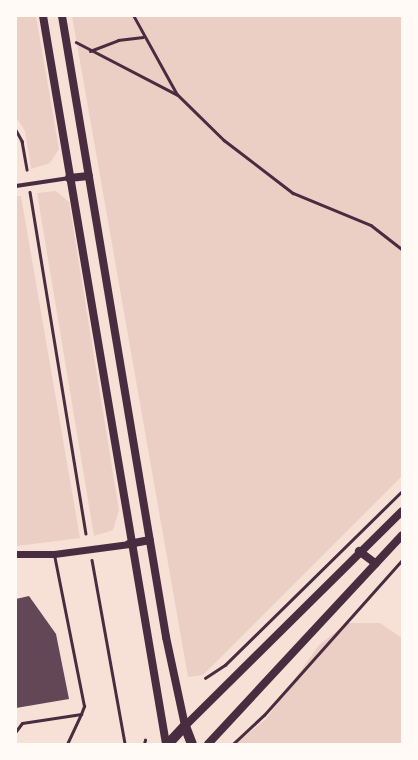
<!DOCTYPE html>
<style>
body{margin:0}
#map{position:relative;width:418px;height:760px;overflow:hidden;background:#f7e1d7;font-family:"Work Sans",sans-serif}
div>[style]{position:absolute}
[style*='--x']{left:calc(var(--x)*1px);top:calc(var(--y)*1px);width:calc(var(--w)*1px);rotate:calc(var(--a)*1deg)}
.green>*{inset:0;background:#ebcfc5}
.building>*{inset:0;background:#644757}
.path>*{height:2.5px;margin:-1.25px;padding:0 1.25px;transform-origin:1.25px;border-radius:1.25px;background:#4a2c40}
.service>*{height:3px;margin:-1.5px;padding:0 1.5px;transform-origin:1.5px;border-radius:1.5px;background:#4a2c40}
.minor>*{height:4px;margin:-2px;padding:0 2px;transform-origin:2px;border-radius:2px;background:#4a2c40}
.tertiary>*{height:7px;margin:-3.5px;padding:0 3.5px;transform-origin:3.5px;border-radius:3.5px;background:#4a2c40}
.secondary>*{height:8px;margin:-4px;padding:0 4px;transform-origin:4px;border-radius:4px;background:#4a2c40}
.primary>*{height:10px;margin:-5px;padding:0 5px;transform-origin:5px;border-radius:5px;background:#4a2c40}
span{translate:-50% -50%;white-space:nowrap;text-align:center;line-height:1.15;-webkit-text-stroke:3px #fffaf5;paint-order:stroke}
.frame{position:absolute;inset:0;border:17px solid #fffaf5;pointer-events:none}
</style>
<div id="map">
<div class="green">
<div style="clip-path:polygon(16px 16px,36px 16px,59px 149px,50px 163px,31px 169px,25px 131px,16px 117px)"></div>
<div style="clip-path:polygon(72px 16px,402px 16px,402px 476px,203px 675px,188px 677px)"></div>
<div style="clip-path:polygon(56px 191px,69px 202px,119px 510px,113px 530px,94px 536px,37px 193px)"></div>
<div style="clip-path:polygon(16px 196px,21px 196px,80px 538px,17px 546px)"></div>
<div style="clip-path:polygon(347px 623px,380px 623px,402px 638px,402px 744px,235px 744px,266px 719px,319px 645px)"></div>
</div>
<div class="building">
<div style="clip-path:polygon(29px 596px,56px 634px,69px 699px,16px 708px,16px 599px)"></div>
</div>
<div class="path">
<div style="--x:134;--y:16;--w:89;--a:61.1"></div>
<div style="--x:177;--y:94;--w:66;--a:44.4"></div>
<div style="--x:224;--y:140;--w:87;--a:37.5"></div>
<div style="--x:293;--y:193;--w:84;--a:22.3"></div>
<div style="--x:371;--y:225;--w:39;--a:38"></div>
<div style="--x:76;--y:42;--w:113;--a:27.5"></div>
<div style="--x:90;--y:51;--w:30;--a:-21"></div>
<div style="--x:118;--y:40;--w:25;--a:-7"></div>
<div style="--x:16;--y:130;--w:13;--a:61"></div>
<div style="--x:22;--y:141;--w:29;--a:80"></div>
<div style="--x:30;--y:192;--w:346;--a:80.7"></div>
<div style="--x:92;--y:560;--w:187;--a:79.8"></div>
<div style="--x:205;--y:678;--w:24;--a:-33"></div>
<div style="--x:225;--y:665;--w:248;--a:-44.5"></div>
<div style="--x:144;--y:744;--w:4;--a:-76"></div>
<div style="--x:233;--y:744;--w:42;--a:-43.1"></div>
<div style="--x:264;--y:715;--w:208;--a:-48.3"></div>
</div>
<div class="service">
<div style="--x:16;--y:731;--w:10;--a:-53"></div>
<div style="--x:22;--y:723;--w:60;--a:-8.7"></div>
<div style="--x:81;--y:714;--w:9;--a:-69"></div>
<div style="--x:84;--y:706;--w:155;--a:-101.2"></div>
<div style="--x:67;--y:744;--w:33;--a:-65"></div>
</div>
<div class="minor">
<div style="--x:16;--y:186;--w:54;--a:-8.6"></div>
</div>
<div class="tertiary">
<div style="--x:16;--y:554;--w:38;--a:0"></div>
<div style="--x:54;--y:554;--w:76;--a:-7.6"></div>
</div>
<div class="secondary">
<div style="--x:43;--y:16;--w:738;--a:80.41"></div>
<div style="--x:62;--y:16;--w:630;--a:80.49"></div>
<div style="--x:166;--y:637;--w:91;--a:77.9"></div>
<div style="--x:185;--y:726;--w:305;--a:-44.7"></div>
<div style="--x:69;--y:178;--w:20;--a:-6"></div>
<div style="--x:129;--y:544;--w:21;--a:-11"></div>
<div style="--x:359;--y:551;--w:21;--a:37"></div>
<div style="--x:208;--y:744;--w:285;--a:-47.1"></div>
</div>
<div class="primary">
<div style="--x:168;--y:744;--w:25;--a:-47"></div>
<div style="--x:185;--y:726;--w:19;--a:69"></div>
</div>
<div class="frame"></div>
</div>
